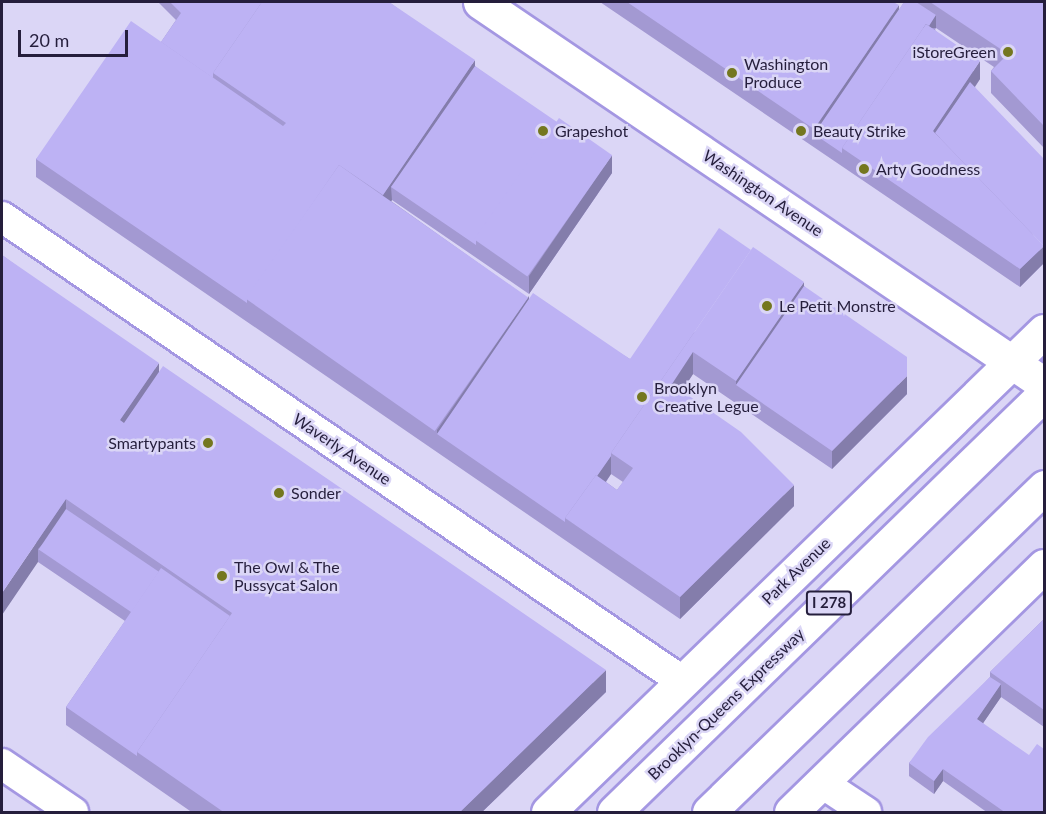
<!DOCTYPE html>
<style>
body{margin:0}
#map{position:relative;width:1046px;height:814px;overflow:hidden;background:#dbd6f6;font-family:Lato,sans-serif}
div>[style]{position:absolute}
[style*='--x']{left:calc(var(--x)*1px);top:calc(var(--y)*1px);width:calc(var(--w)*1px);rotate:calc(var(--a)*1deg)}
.roads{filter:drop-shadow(2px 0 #a497e2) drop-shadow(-2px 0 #a497e2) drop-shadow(0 2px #a497e2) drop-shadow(0 -2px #a497e2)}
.minor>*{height:30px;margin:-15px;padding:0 15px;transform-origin:15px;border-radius:15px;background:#fff}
.secondary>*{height:33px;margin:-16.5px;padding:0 16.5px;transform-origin:16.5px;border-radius:16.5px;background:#fff}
.motorway>*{height:33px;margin:-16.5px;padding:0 16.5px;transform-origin:16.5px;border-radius:16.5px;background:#fff}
.wall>*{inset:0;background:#a399d2}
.shaded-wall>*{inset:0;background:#847dab;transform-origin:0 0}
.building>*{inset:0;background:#bdb2f4;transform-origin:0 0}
.dots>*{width:16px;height:16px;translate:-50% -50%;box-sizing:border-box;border:3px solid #dbd6f6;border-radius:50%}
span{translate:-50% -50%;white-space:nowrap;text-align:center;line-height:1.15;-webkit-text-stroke:5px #dbd6f6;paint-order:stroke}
.shield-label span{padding:2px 4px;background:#dbd6f6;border:2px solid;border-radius:4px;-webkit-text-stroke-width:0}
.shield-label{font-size:15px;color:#251e3c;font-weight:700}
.poi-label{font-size:16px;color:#251e3c}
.right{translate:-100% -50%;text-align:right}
.left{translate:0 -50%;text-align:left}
.street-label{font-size:16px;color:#251e3c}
.frame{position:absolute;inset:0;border:3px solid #251e3c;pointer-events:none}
.scale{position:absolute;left:18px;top:30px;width:110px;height:27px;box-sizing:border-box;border:3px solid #251e3c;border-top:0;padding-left:8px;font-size:18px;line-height:21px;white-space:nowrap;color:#251e3c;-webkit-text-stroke:4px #dbd6f6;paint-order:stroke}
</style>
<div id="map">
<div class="roads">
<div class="minor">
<div style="--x:2;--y:217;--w:823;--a:34.31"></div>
<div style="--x:2;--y:764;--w:86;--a:34.1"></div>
<div style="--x:822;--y:783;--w:53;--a:33.4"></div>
</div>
<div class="secondary">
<div style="--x:480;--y:2;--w:681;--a:34.11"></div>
<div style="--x:548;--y:812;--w:691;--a:-44.12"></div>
<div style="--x:791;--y:812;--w:353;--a:-44.2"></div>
</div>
<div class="motorway">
<div style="--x:614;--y:812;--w:600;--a:-44.19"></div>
<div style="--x:709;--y:812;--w:467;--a:-44.1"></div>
</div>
</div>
<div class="wall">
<div style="clip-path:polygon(evenodd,158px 2px,389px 2px,475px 66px,612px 173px,529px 294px,392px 200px,391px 201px,529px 299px,630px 359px,804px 286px,907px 394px,832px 469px,693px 374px,682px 391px,794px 506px,680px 619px,36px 177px,36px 159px,161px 42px,176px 20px,158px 2px,611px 474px,623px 482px,617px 490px,606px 482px,611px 474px)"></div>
<div style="clip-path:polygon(600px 2px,893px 2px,899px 10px,904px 2px,1044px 2px,1044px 148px,991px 93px,991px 71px,994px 67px,936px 28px,935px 30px,980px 79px,975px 87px,1044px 263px,1020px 287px)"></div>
<div style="clip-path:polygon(2px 255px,159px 372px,606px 692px,481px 813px,193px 813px,66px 725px,66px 707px,125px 621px,38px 562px)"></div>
<div style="clip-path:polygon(1044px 619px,1044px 727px,1001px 697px,983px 723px,1044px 813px,988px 813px,943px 781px,934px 794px,909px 776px,909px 763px,990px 677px,990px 672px)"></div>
</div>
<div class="shaded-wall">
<div style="clip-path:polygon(899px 5px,899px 23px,814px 134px,814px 147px,814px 129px)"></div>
<div style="left:936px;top:15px;width:13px;height:162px;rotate:90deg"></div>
<div style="clip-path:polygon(475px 60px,475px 78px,391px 187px,392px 200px,381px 216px,381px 198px)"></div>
<div style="clip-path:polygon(980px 61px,980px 79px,938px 141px,933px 131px)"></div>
<div style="clip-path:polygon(612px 155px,612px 173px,529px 294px,529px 276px)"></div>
<div style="clip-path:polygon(1044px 246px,1044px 263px,1020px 287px,1020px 269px)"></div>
<div style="clip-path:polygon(753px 251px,693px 352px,693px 374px,672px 406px,621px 459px)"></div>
<div style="clip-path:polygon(804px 282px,804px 304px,736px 385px,736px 381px)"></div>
<div style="clip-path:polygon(529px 296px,529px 317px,437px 434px,437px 430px)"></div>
<div style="clip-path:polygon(159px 363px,159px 385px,120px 442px,120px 420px)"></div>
<div style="clip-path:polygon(907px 376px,907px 394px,832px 469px,832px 451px)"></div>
<div style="clip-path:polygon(611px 456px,611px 474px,576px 525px,567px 519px)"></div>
<div style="clip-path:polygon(794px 485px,794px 506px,680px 619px,680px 597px)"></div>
<div style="clip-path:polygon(66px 499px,66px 521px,38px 549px,38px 562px,2px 615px,2px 593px)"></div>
<div style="clip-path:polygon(606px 670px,606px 692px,481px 813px,459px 813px)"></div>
<div style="clip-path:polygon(1001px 684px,1001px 697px,977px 732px,977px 719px)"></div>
<div style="clip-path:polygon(943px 769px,943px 781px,934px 794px,934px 781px)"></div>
</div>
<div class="building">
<div style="clip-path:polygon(170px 2px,262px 2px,213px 73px,213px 78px,161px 42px,181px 13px)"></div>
<div style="clip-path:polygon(262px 2px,389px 2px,475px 60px,383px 195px,339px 165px,247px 299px,247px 303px,36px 159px,131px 21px,283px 126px,286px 123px,213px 73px)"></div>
<div style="clip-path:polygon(627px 2px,893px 2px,899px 5px,814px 129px)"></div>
<div style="clip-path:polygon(904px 2px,916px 2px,936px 15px,929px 26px,926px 24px,842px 148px,842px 153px,814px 134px)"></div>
<div style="clip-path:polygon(930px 2px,1044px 2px,1044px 126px,991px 71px,1008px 54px)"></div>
<div style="clip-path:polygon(926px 24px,980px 61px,933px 131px,1044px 246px,1020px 269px,842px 148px)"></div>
<div style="clip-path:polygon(475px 66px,557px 122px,476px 240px,476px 245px,391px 187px)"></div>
<div style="clip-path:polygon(970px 82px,1044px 159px,1044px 251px,1044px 246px,935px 133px)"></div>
<div style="left:559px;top:118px;width:65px;height:148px;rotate:35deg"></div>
<div style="left:339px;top:165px;width:231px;height:163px;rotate:35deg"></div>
<div style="clip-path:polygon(719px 228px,751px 250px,611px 453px,611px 456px,597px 476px,596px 475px,565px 518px,565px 522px,437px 434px,533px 293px,630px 359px)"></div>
<div style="clip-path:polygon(753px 247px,804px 282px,736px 381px,693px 352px,672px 384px,741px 432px,794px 485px,680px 597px,565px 518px,596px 475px,617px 490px,633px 468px,611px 453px)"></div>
<div style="clip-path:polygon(2px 255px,159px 363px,120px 420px,124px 423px,163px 366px,606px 670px,459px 813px,225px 813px,137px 752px,232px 613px,66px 499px,2px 593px)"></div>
<div style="clip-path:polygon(804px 286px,907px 357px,907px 376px,832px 451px,736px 385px)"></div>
<div style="left:66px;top:509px;width:112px;height:49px;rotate:34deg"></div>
<div style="clip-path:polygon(161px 568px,230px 616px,137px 752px,137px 756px,66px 707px)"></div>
<div style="clip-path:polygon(1044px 619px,1044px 710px,990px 672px)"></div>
<div style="clip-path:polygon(990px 677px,1001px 684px,977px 719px,1029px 755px,1037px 744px,1044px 749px,1044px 813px,1006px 813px,943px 769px,934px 781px,909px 763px,928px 737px)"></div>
</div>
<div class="dots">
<div style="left:1008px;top:52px;background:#74771f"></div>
<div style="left:732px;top:73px;background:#74771f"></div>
<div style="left:543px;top:131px;background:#74771f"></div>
<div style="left:801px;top:131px;background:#74771f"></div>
<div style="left:864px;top:169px;background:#74771f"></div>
<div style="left:767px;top:306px;background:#74771f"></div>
<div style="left:642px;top:397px;background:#74771f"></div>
<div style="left:208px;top:443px;background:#74771f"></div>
<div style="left:279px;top:493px;background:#74771f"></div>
<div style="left:222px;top:576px;background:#74771f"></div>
</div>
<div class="shield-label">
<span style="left:829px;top:603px">I 278</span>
</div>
<div class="poi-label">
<span class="right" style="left:996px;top:52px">iStoreGreen</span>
<span class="left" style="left:744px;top:73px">Washington<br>Produce</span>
<span class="left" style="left:555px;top:131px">Grapeshot</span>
<span class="left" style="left:813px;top:131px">Beauty Strike</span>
<span class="left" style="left:876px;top:169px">Arty Goodness</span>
<span class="left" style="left:779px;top:306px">Le Petit Monstre</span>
<span class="left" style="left:654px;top:397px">Brooklyn<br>Creative Legue</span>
<span class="right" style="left:196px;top:443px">Smartypants</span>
<span class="left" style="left:291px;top:493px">Sonder</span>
<span class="left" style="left:234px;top:576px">The Owl &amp; The<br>Pussycat Salon</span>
</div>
<div class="street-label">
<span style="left:763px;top:193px;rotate:34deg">Washington Avenue</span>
<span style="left:342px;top:449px;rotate:34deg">Waverly Avenue</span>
<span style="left:796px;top:571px;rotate:-44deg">Park Avenue</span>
<span style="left:726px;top:704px;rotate:-44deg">Brooklyn-Queens Expressway</span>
</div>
<div class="frame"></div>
<div class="scale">20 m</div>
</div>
